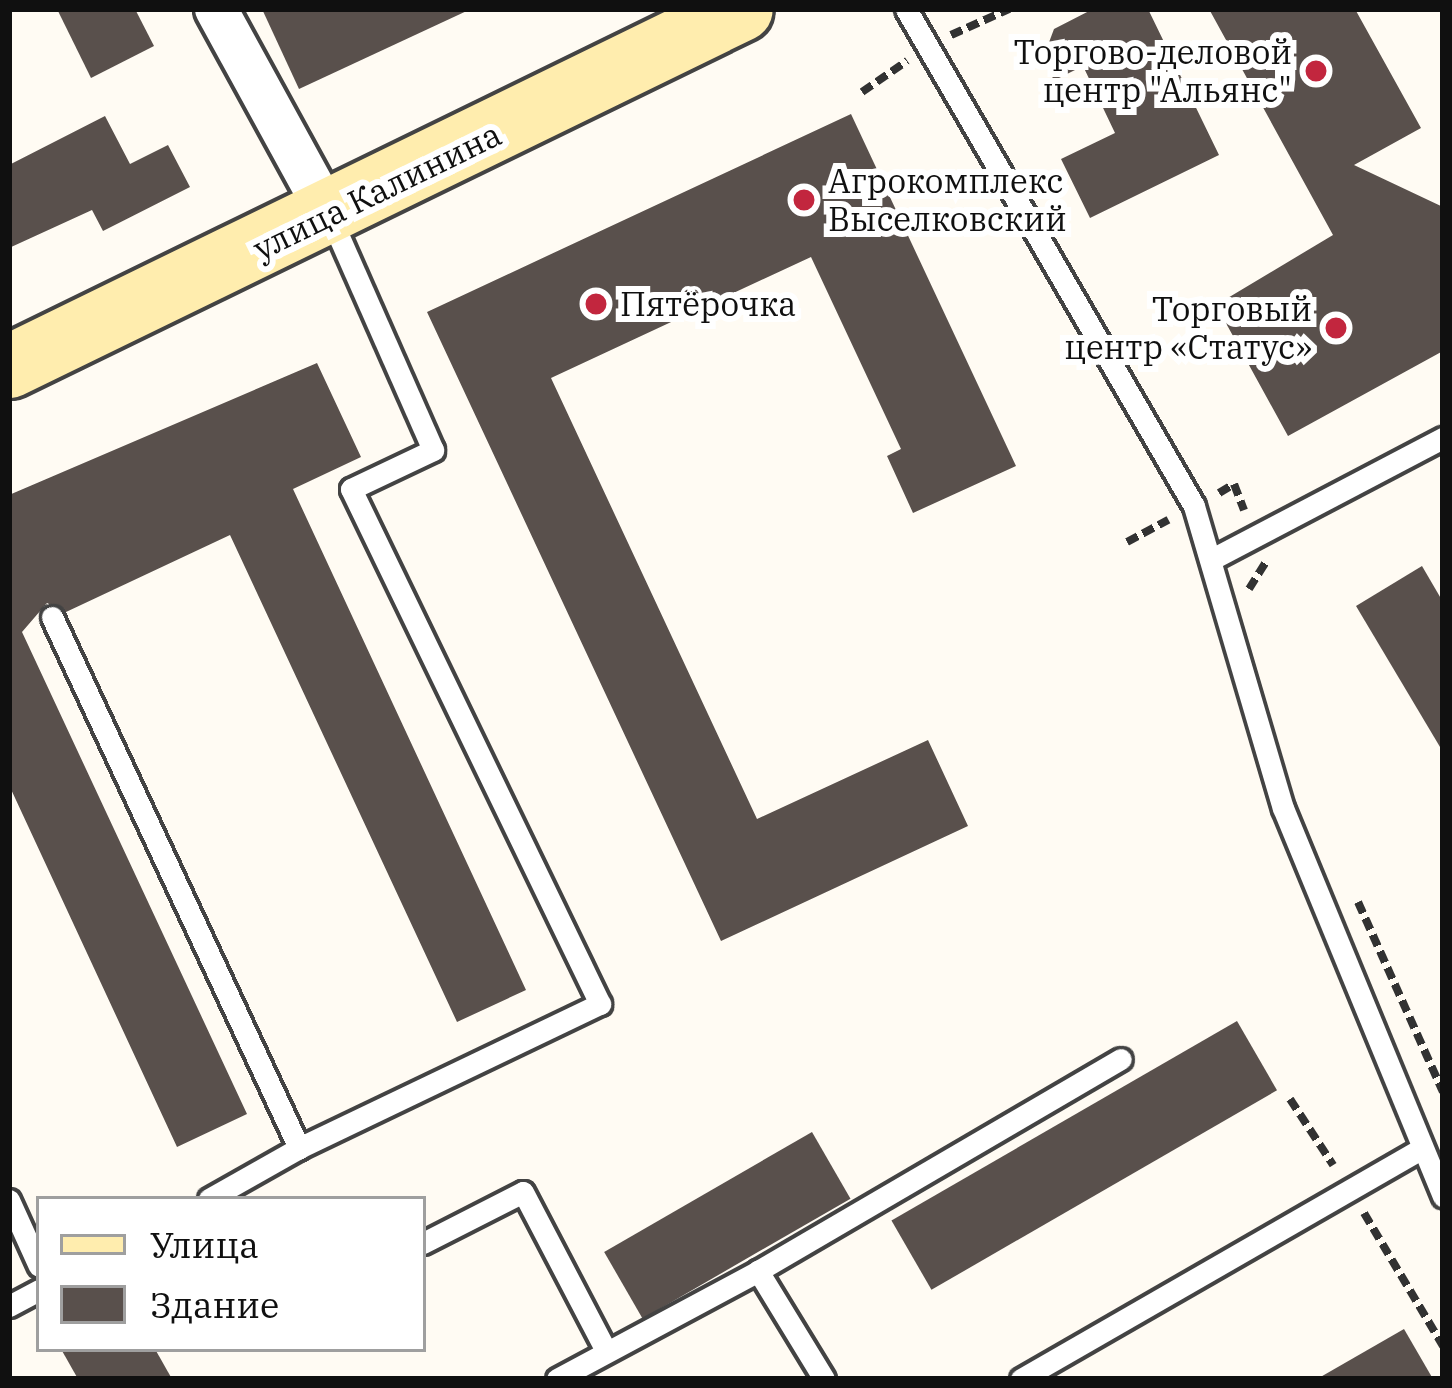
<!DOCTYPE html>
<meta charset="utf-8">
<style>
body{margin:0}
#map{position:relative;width:1452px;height:1388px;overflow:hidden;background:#fffbf3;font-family:"IBM Plex Serif",serif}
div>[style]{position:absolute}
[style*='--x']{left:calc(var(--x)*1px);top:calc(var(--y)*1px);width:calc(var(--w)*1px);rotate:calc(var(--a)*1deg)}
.building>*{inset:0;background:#59504c;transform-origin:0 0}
.path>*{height:8px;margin-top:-4px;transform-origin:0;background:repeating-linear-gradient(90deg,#323232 0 12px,transparent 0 18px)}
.roads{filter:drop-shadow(3px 0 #434343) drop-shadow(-3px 0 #434343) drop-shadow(0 3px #434343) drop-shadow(0 -3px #434343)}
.lane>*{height:21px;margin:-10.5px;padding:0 10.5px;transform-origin:10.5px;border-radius:10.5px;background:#fff}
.street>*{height:42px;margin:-21px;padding:0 21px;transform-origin:21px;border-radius:21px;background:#fff}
.secondary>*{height:63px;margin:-31.5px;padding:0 31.5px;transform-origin:31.5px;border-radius:31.5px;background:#ffedae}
.dots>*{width:33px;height:33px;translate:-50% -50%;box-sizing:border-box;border:6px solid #fff;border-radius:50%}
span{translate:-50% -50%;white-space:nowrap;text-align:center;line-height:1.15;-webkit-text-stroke:12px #fff;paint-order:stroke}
.poi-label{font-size:33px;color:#101010}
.right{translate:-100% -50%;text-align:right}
.left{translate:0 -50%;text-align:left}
.street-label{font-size:33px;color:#101010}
.frame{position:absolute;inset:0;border:12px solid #101010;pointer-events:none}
.legend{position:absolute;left:36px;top:1196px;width:390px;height:156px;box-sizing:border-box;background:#fff;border:3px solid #9f9f9f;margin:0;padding:15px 21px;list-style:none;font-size:36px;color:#101010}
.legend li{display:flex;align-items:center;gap:24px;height:60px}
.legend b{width:60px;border:3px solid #9f9f9f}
</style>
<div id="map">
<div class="building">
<div style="clip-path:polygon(57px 9px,135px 9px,154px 46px,91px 78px)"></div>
<div style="clip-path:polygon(262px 9px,471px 9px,299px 89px)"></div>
<div style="clip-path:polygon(1093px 9px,1148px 9px,1219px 155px,1090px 218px,1061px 159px,1115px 133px,1083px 66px,1053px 81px,1048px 45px,1054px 29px)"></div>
<div style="clip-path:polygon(1209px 9px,1355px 9px,1421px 128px,1354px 165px,1443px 207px,1443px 351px,1288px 436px,1216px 305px,1333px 235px)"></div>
<div style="clip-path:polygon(851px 114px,1016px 466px,913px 513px,887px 456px,901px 449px,811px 257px,551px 378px,757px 819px,928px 740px,968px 826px,721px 941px,427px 312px)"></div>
<div style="clip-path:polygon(105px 116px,130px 164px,168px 145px,190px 187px,103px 231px,92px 210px,9px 248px,9px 165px)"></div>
<div style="clip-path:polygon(317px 363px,361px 457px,293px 489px,526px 990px,457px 1022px,230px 535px,66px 612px,47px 603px,22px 632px,247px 1114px,177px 1147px,9px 785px,9px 495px)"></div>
<div style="clip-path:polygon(1422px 566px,1443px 602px,1443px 752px,1356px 606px)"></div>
<div style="left:1237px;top:1021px;width:80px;height:399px;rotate:60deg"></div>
<div style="left:812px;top:1132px;width:77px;height:240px;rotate:60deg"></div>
<div style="clip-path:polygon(1404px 1329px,1433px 1379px,1317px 1379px)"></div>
<div style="clip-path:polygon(61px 1349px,155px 1349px,172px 1379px,78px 1379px)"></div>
</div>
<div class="path">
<div style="--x:951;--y:35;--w:64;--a:-24.1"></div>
<div style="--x:862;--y:92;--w:55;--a:-34.6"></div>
<div style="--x:1219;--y:493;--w:17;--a:-31"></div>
<div style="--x:1234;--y:484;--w:28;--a:69"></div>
<div style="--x:1127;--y:542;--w:47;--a:-28.2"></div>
<div style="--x:1249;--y:589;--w:31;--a:-58"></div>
<div style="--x:1358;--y:902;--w:208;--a:65.9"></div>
<div style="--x:1290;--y:1099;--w:79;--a:56.9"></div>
<div style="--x:1364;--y:1213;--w:155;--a:59.3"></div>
</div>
<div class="roads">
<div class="lane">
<div style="--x:906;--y:9;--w:574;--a:59.91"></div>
<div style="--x:1194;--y:506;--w:315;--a:73.6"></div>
<div style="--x:1283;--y:808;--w:420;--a:67.6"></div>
<div style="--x:1214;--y:558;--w:259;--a:-27.7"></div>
<div style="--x:52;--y:617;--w:586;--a:65.05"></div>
<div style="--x:299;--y:1148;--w:334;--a:-25.6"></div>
<div style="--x:600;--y:1004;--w:572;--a:-115.8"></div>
<div style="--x:351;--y:489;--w:91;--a:-25.4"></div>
<div style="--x:433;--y:450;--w:255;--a:-113.8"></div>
<div style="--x:209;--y:1199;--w:103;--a:-29.5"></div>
<div style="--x:9;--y:1200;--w:72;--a:65.6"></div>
<div style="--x:423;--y:1243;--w:112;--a:-27"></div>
<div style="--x:523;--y:1192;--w:179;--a:62.4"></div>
<div style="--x:9;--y:1306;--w:34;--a:-28"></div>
<div style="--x:557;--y:1379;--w:228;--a:-28.2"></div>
<div style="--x:824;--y:1379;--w:127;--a:-121.4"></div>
<div style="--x:758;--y:1271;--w:420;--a:-30.3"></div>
<div style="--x:1021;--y:1379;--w:459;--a:-29.9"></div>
</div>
<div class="street">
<div style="--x:216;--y:9;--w:237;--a:61.3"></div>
</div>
<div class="secondary">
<div style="--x:9;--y:366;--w:814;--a:-26"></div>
</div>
</div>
<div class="dots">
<div style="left:1316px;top:71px;background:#c2263e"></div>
<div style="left:804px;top:200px;background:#c2263e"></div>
<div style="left:596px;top:304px;background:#c2263e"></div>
<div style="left:1336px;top:328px;background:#c2263e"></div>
</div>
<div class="poi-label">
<span class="right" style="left:1292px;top:71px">Торгово-деловой<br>центр "Альянс"</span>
<span class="left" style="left:828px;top:200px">Агрокомплекс<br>Выселковский</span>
<span class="left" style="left:620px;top:304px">Пятёрочка</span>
<span class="right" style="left:1312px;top:328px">Торговый<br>центр «Статус»</span>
</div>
<div class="street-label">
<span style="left:377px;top:191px;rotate:-26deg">улица Калинина</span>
</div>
<div class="frame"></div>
<ul class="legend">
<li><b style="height:15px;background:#ffedae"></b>Улица</li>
<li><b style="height:33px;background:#59504c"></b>Здание</li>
</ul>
</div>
